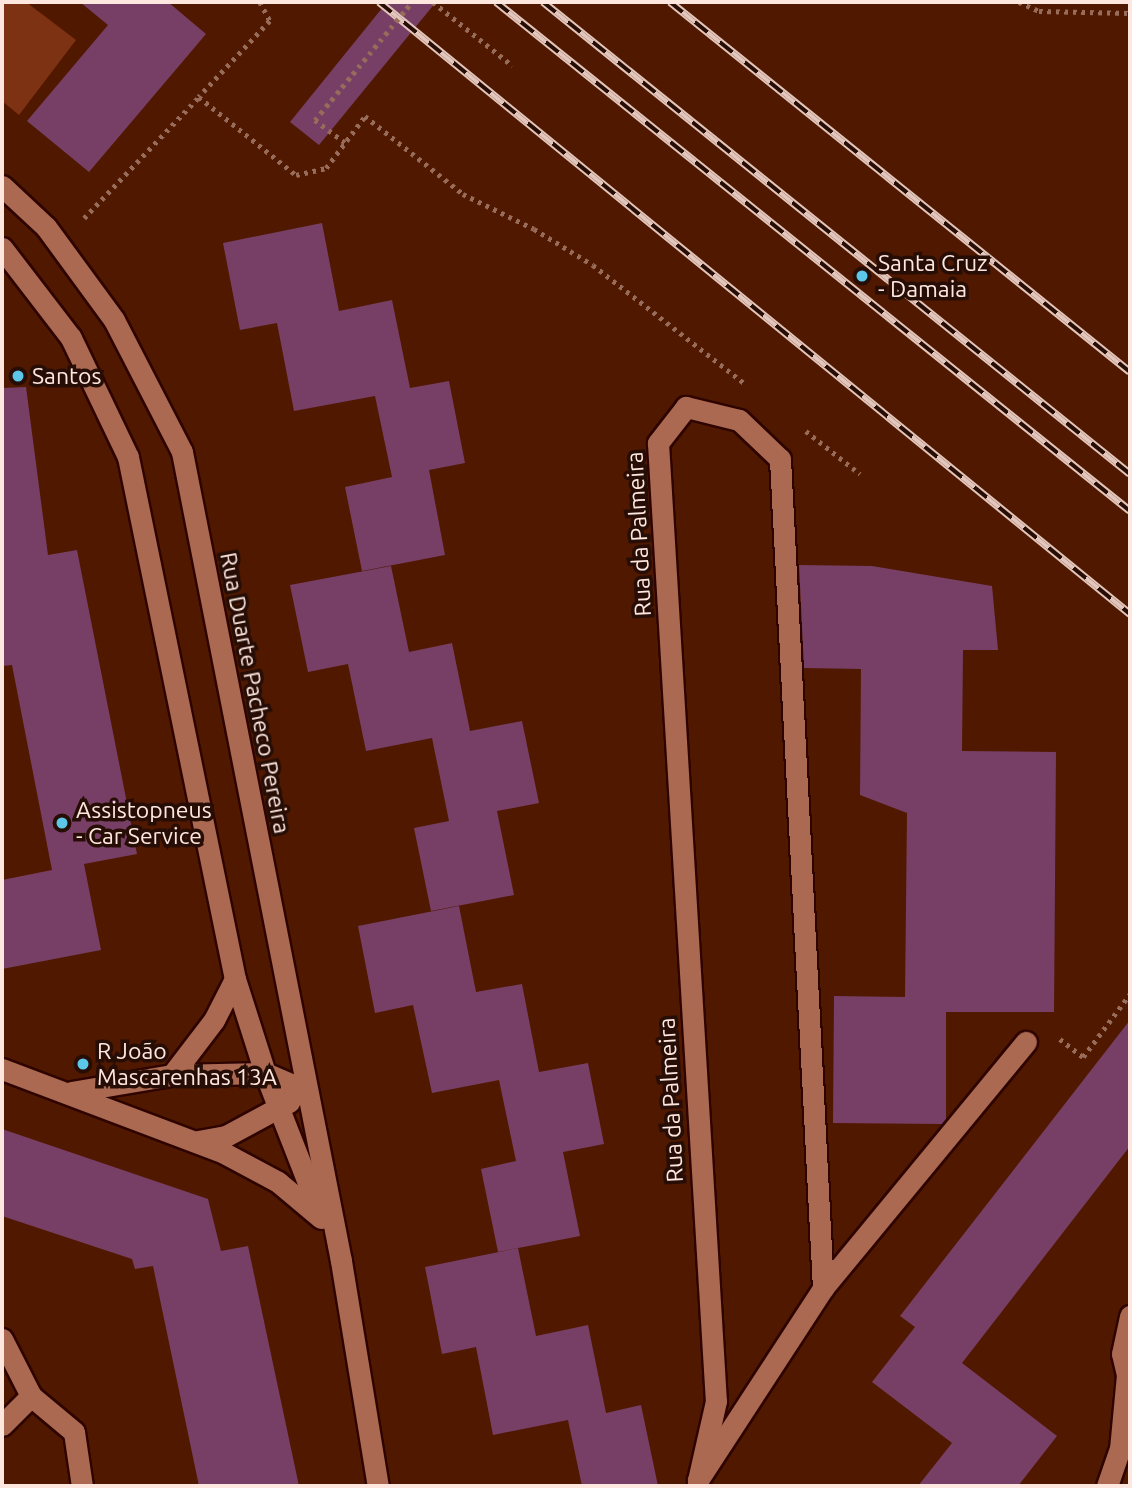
<!DOCTYPE html>
<meta charset="utf-8">
<style>
body{margin:0}
#map{position:relative;width:1132px;height:1488px;overflow:hidden;background:#511800;font-family:Ubuntu,sans-serif}
div>[style]{position:absolute}
[style*='--x']{left:calc(var(--x)*1px);top:calc(var(--y)*1px);width:calc(var(--w)*1px);rotate:calc(var(--a)*1deg)}
.green>*{inset:0;background:#7d3213}
.building>*{inset:0;background:#773f65}
.path>*{height:4.5px;margin-top:-2.25px;transform-origin:0;background:repeating-linear-gradient(90deg,#976c5a 0 3.5px,transparent 0 8.5px)}
.roads{filter:drop-shadow(2px 0 #2e0400) drop-shadow(-2px 0 #2e0400) drop-shadow(0 2px #2e0400) drop-shadow(0 -2px #2e0400)}
.street>*{height:21px;margin:-10.5px;padding:0 10.5px;transform-origin:10.5px;border-radius:10.5px;background:#ab6952}
.rail>*{height:8px;margin-top:-4px;transform-origin:0;background:repeating-linear-gradient(90deg,#260d05 0 16px,#e2c5bb 0 32px);box-sizing:border-box;border-block:2px solid #e2c5bb}
.path-bridge>*{height:4.5px;margin-top:-2.25px;transform-origin:0;background:repeating-linear-gradient(90deg,#976c5a 0 3.5px,transparent 0 8.5px)}
.dots>*{width:19px;height:19px;translate:-50% -50%;box-sizing:border-box;border:4px solid #260d05;border-radius:50%}
span{translate:-50% -50%;white-space:nowrap;text-align:center;line-height:1.15;-webkit-text-stroke:7px #260d05;paint-order:stroke}
.poi-label{font-size:23px;color:#fee7df}
.left{translate:0 -50%;text-align:left}
.street-label{font-size:23px;color:#fee7df}
.frame{position:absolute;inset:0;border:4px solid #fee7df;pointer-events:none}
</style>
<div id="map">
<div class="green">
<div style="clip-path:polygon(2px 2px,26px 2px,76px 40px,19px 115px,2px 101px)"></div>
</div>
<div class="building">
<div style="clip-path:polygon(80px 2px,168px 2px,206px 34px,89px 172px,27px 121px,108px 25px)"></div>
<div style="clip-path:polygon(387px 2px,436px 2px,319px 145px,290px 122px)"></div>
<div style="clip-path:polygon(322px 223px,339px 311px,392px 300px,410px 388px,449px 381px,465px 463px,429px 470px,445px 555px,362px 571px,345px 487px,392px 477px,375px 396px,294px 411px,277px 323px,240px 330px,223px 243px)"></div>
<div style="clip-path:polygon(26px 387px,48px 555px,77px 550px,137px 854px,84px 864px,101px 950px,2px 969px,2px 880px,52px 870px,12px 665px,2px 666px,2px 388px)"></div>
<div style="clip-path:polygon(799px 565px,872px 566px,992px 586px,998px 650px,963px 650px,962px 751px,1056px 752px,1054px 1012px,946px 1012px,946px 1119px,942px 1124px,833px 1123px,834px 996px,905px 997px,907px 813px,860px 795px,861px 669px,804px 668px)"></div>
<div style="clip-path:polygon(391px 566px,409px 652px,452px 643px,470px 731px,522px 721px,539px 803px,497px 811px,514px 895px,431px 911px,414px 828px,449px 821px,432px 738px,366px 751px,348px 664px,308px 672px,290px 585px)"></div>
<div style="clip-path:polygon(459px 906px,476px 992px,522px 984px,539px 1072px,588px 1063px,604px 1144px,563px 1152px,580px 1236px,498px 1252px,481px 1169px,516px 1161px,499px 1080px,432px 1093px,413px 1005px,375px 1013px,358px 926px)"></div>
<div style="clip-path:polygon(1130px 1020px,1130px 1146px,962px 1363px,1057px 1436px,1018px 1486px,918px 1486px,952px 1443px,872px 1382px,915px 1327px,900px 1316px)"></div>
<div style="clip-path:polygon(2px 1129px,208px 1199px,221px 1251px,248px 1246px,299px 1486px,199px 1486px,153px 1266px,135px 1269px,132px 1259px,2px 1216px)"></div>
<div style="clip-path:polygon(518px 1248px,536px 1336px,588px 1325px,606px 1413px,641px 1405px,658px 1486px,582px 1486px,568px 1420px,493px 1435px,476px 1347px,442px 1354px,425px 1267px)"></div>
</div>
<div class="path">
<div style="--x:260;--y:2;--w:21;--a:62"></div>
<div style="--x:270;--y:21;--w:104;--a:133.1"></div>
<div style="--x:199;--y:97;--w:124;--a:38.8"></div>
<div style="--x:296;--y:175;--w:31;--a:-13"></div>
<div style="--x:326;--y:168;--w:65;--a:-53.1"></div>
<div style="--x:365;--y:116;--w:125;--a:38.5"></div>
<div style="--x:463;--y:194;--w:79;--a:26.2"></div>
<div style="--x:534;--y:229;--w:69;--a:31.4"></div>
<div style="--x:593;--y:265;--w:192;--a:38"></div>
<div style="--x:433;--y:2;--w:102;--a:38.7"></div>
<div style="--x:1019;--y:2;--w:22;--a:24"></div>
<div style="--x:1039;--y:11;--w:91;--a:1.3"></div>
<div style="--x:315;--y:120;--w:38;--a:37"></div>
<div style="--x:84;--y:218;--w:167;--a:-46.5"></div>
<div style="--x:806;--y:431;--w:69;--a:38.5"></div>
<div style="--x:1060;--y:1039;--w:29;--a:38"></div>
<div style="--x:1083;--y:1057;--w:79;--a:-53.3"></div>
</div>
<div class="roads">
<div class="street">
<div style="--x:2;--y:186;--w:60;--a:43"></div>
<div style="--x:46;--y:227;--w:115;--a:53.8"></div>
<div style="--x:114;--y:320;--w:148;--a:62.7"></div>
<div style="--x:182;--y:452;--w:824;--a:78.88"></div>
<div style="--x:341;--y:1261;--w:228;--a:80.7"></div>
<div style="--x:2;--y:248;--w:113;--a:52.5"></div>
<div style="--x:71;--y:338;--w:132;--a:64.4"></div>
<div style="--x:128;--y:457;--w:533;--a:78.42"></div>
<div style="--x:235;--y:979;--w:99;--a:72.3"></div>
<div style="--x:265;--y:1073;--w:154;--a:68.6"></div>
<div style="--x:2;--y:1069;--w:237;--a:20.7"></div>
<div style="--x:224;--y:1153;--w:61;--a:28.2"></div>
<div style="--x:278;--y:1182;--w:56;--a:39.9"></div>
<div style="--x:172;--y:1075;--w:69;--a:-52.6"></div>
<div style="--x:214;--y:1020;--w:46;--a:-62.9"></div>
<div style="--x:71;--y:1092;--w:102;--a:-9.6"></div>
<div style="--x:172;--y:1075;--w:93;--a:-1.2"></div>
<div style="--x:265;--y:1073;--w:43;--a:23"></div>
<div style="--x:198;--y:1141;--w:28;--a:-10"></div>
<div style="--x:226;--y:1136;--w:72;--a:-28.4"></div>
<div style="--x:823;--y:1288;--w:319;--a:-50.5"></div>
<div style="--x:2;--y:1339;--w:64;--a:63"></div>
<div style="--x:31;--y:1396;--w:41;--a:135"></div>
<div style="--x:31;--y:1396;--w:56;--a:39.9"></div>
<div style="--x:74;--y:1432;--w:55;--a:81.6"></div>
<div style="--x:698;--y:1480;--w:229;--a:-56.9"></div>
<div style="--x:823;--y:1288;--w:830;--a:-92.97"></div>
<div style="--x:780;--y:459;--w:57;--a:-136.4"></div>
<div style="--x:739;--y:420;--w:55;--a:-166.2"></div>
<div style="--x:686;--y:407;--w:46;--a:127.9"></div>
<div style="--x:658;--y:443;--w:960;--a:86.54"></div>
<div style="--x:716;--y:1401;--w:81;--a:102.8"></div>
<div style="--x:698;--y:1480;--w:6;--a:90"></div>
<div style="--x:1107;--y:1486;--w:39;--a:-71"></div>
<div style="--x:1120;--y:1449;--w:74;--a:-84.6"></div>
<div style="--x:1127;--y:1375;--w:22;--a:-103"></div>
<div style="--x:1122;--y:1354;--w:39;--a:-78"></div>
</div>
</div>
<div class="rail">
<div style="--x:379;--y:2;--w:969;--a:39.18"></div>
<div style="--x:496;--y:2;--w:813;--a:38.76"></div>
<div style="--x:543;--y:2;--w:753;--a:38.8"></div>
<div style="--x:670;--y:2;--w:590;--a:38.81"></div>
</div>
<div class="path-bridge">
<div style="--x:315;--y:120;--w:153;--a:-50.6"></div>
</div>
<div class="dots">
<div style="left:862px;top:276px;background:#5cc7e8"></div>
<div style="left:18px;top:376px;background:#5cc7e8"></div>
<div style="left:62px;top:823px;background:#5cc7e8"></div>
<div style="left:83px;top:1064px;background:#5cc7e8"></div>
</div>
<div class="poi-label">
<span class="left" style="left:878px;top:276px">Santa Cruz<br>- Damaia</span>
<span class="left" style="left:32px;top:376px">Santos</span>
<span class="left" style="left:76px;top:823px">Assistopneus<br>- Car Service</span>
<span class="left" style="left:97px;top:1064px">R João<br>Mascarenhas 13A</span>
</div>
<div class="street-label">
<span style="left:639px;top:534px;rotate:-93deg">Rua da Palmeira</span>
<span style="left:255px;top:693px;rotate:79deg">Rua Duarte Pacheco Pereira</span>
<span style="left:671px;top:1100px;rotate:-93deg">Rua da Palmeira</span>
</div>
<div class="frame"></div>
</div>
